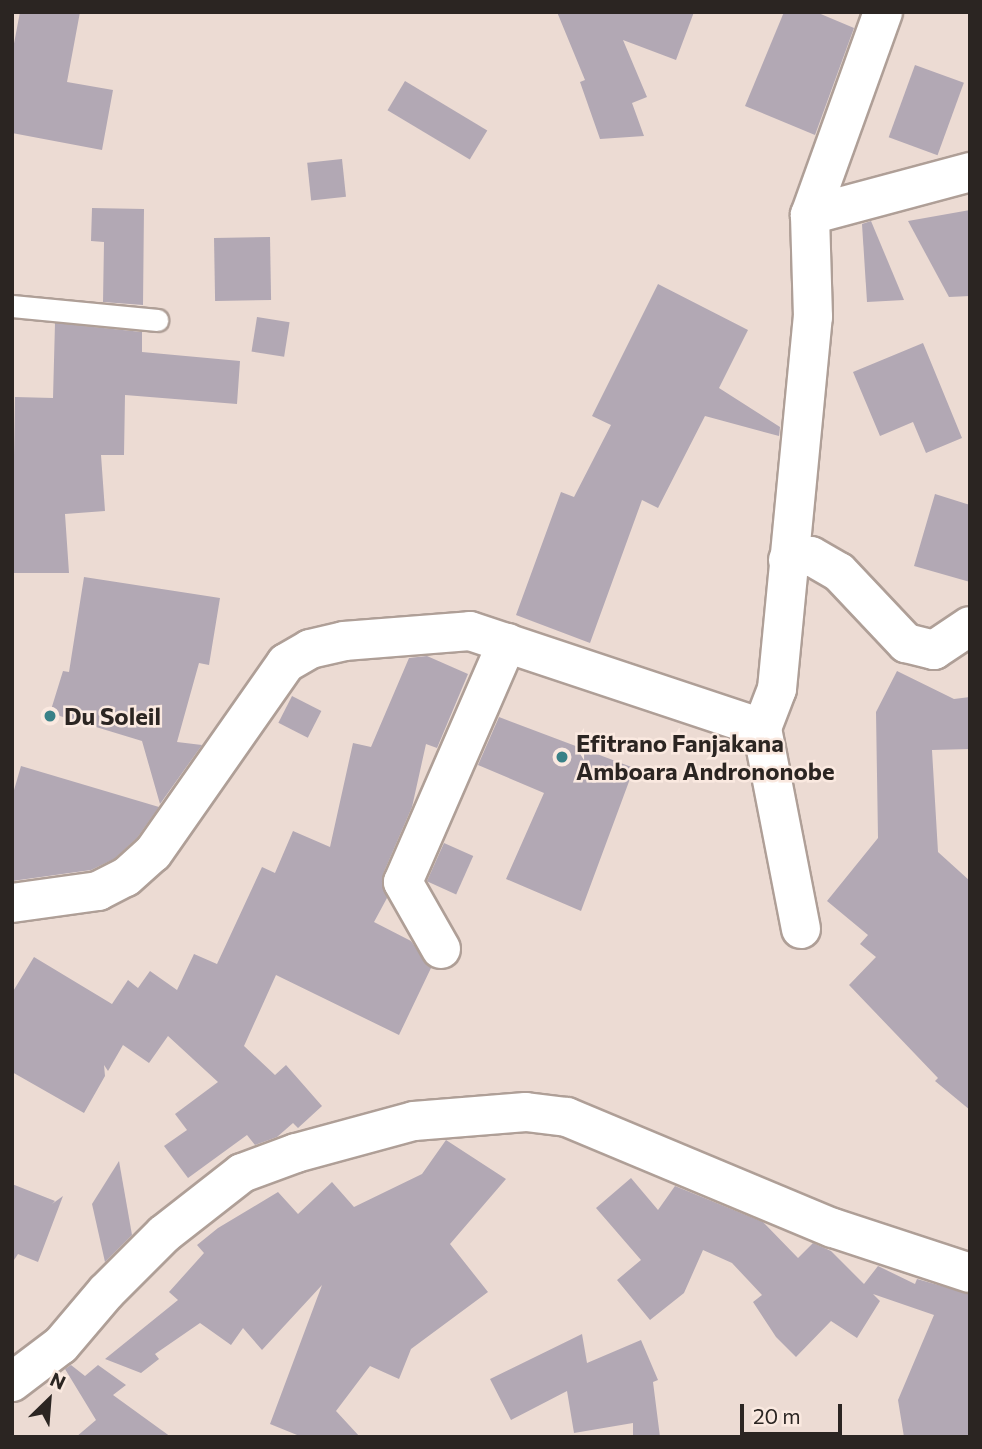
<!DOCTYPE html>
<style>
body{margin:0}
#map{position:relative;width:982px;height:1449px;overflow:hidden;background:#ecdbd3;font-family:Commissioner,sans-serif}
div>[style]{position:absolute}
[style*='--x']{left:calc(var(--x)*1px);top:calc(var(--y)*1px);width:calc(var(--w)*1px);rotate:calc(var(--a)*1deg)}
.building>*{inset:0;background:#b2a8b4;transform-origin:0 0}
.roads{filter:drop-shadow(2px 0 #af9f97) drop-shadow(-2px 0 #af9f97) drop-shadow(0 2px #af9f97) drop-shadow(0 -2px #af9f97)}
.service>*{height:21px;margin:-10.5px;padding:0 10.5px;transform-origin:10.5px;border-radius:10.5px;background:#fff}
.minor>*{height:38px;margin:-19px;padding:0 19px;transform-origin:19px;border-radius:19px;background:#fff}
.dots>*{width:19px;height:19px;translate:-50% -50%;box-sizing:border-box;border:4px solid #fae9e0;border-radius:50%}
span{translate:-50% -50%;white-space:nowrap;text-align:center;line-height:1.15;-webkit-text-stroke:5px #fae9e0;paint-order:stroke}
.poi-label{font-size:24px;color:#2b2522;font-weight:700}
.left{translate:0 -50%;text-align:left}
.frame{position:absolute;inset:0;border:14px solid #2b2522;pointer-events:none}
.north{position:absolute;left:14px;top:1365px;width:70px;height:70px;-webkit-text-stroke:5px #fae9e0;paint-order:stroke;rotate:25deg;font-size:19px;font-weight:700;line-height:28px;text-align:center;color:#2b2522}
.north::after{content:'';display:block;margin:auto;width:24px;height:32px;background:#2b2522;clip-path:polygon(50% 0,100% 100%,50% 72%,0 100%)}
.scale{position:absolute;left:740px;top:1404px;width:102px;height:32px;box-sizing:border-box;border:4px solid #2b2522;border-top:0;padding-left:9px;font-size:21px;line-height:24px;white-space:nowrap;color:#2b2522;-webkit-text-stroke:5px #fae9e0;paint-order:stroke}
</style>
<div id="map">
<div class="building">
<div style="clip-path:polygon(20px 12px,80px 12px,67px 82px,113px 90px,102px 150px,12px 133px,12px 54px)"></div>
<div style="clip-path:polygon(557px 12px,694px 12px,676px 60px,623px 40px,647px 97px,632px 103px,644px 136px,600px 139px,580px 82px,585px 80px)"></div>
<div style="clip-path:polygon(784px 12px,816px 12px,854px 28px,815px 135px,745px 106px)"></div>
<div style="left:915px;top:65px;width:52px;height:77px;rotate:20deg"></div>
<div style="left:405px;top:81px;width:96px;height:34px;rotate:31deg"></div>
<div style="left:342px;top:159px;width:38px;height:35px;rotate:84deg"></div>
<div style="clip-path:polygon(92px 208px,144px 209px,143px 305px,103px 302px,104px 242px,91px 241px)"></div>
<div style="clip-path:polygon(970px 210px,970px 296px,949px 297px,908px 221px)"></div>
<div style="clip-path:polygon(871px 221px,904px 300px,867px 302px,862px 224px)"></div>
<div style="left:270px;top:237px;width:63px;height:56px;rotate:89deg"></div>
<div style="clip-path:polygon(658px 284px,748px 330px,719px 388px,780px 427px,779px 436px,705px 416px,658px 508px,642px 500px,590px 643px,516px 615px,561px 492px,574px 497px,611px 425px,592px 416px)"></div>
<div style="left:257px;top:317px;width:33px;height:35px;rotate:9deg"></div>
<div style="clip-path:polygon(55px 323px,142px 332px,142px 352px,240px 361px,237px 404px,125px 395px,124px 455px,101px 455px,105px 511px,65px 514px,69px 573px,12px 573px,15px 397px,53px 398px)"></div>
<div style="clip-path:polygon(923px 343px,962px 438px,926px 453px,913px 422px,880px 436px,853px 372px)"></div>
<div style="clip-path:polygon(935px 494px,970px 505px,970px 582px,914px 566px)"></div>
<div style="clip-path:polygon(84px 577px,220px 598px,209px 665px,199px 663px,177px 742px,202px 745px,160px 804px,142px 741px,50px 713px,63px 671px,69px 672px)"></div>
<div style="clip-path:polygon(427px 656px,468px 674px,437px 748px,426px 744px,412px 807px,383px 874px,387px 898px,374px 922px,411px 941px,431px 968px,399px 1035px,276px 975px,244px 1046px,275px 1075px,286px 1065px,322px 1106px,298px 1128px,293px 1123px,277px 1137px,255px 1145px,247px 1135px,188px 1178px,164px 1146px,187px 1130px,175px 1114px,218px 1082px,168px 1036px,149px 1063px,123px 1045px,108px 1071px,104px 1065px,105px 1076px,84px 1113px,12px 1072px,12px 993px,34px 957px,112px 1004px,128px 980px,138px 988px,150px 971px,177px 990px,194px 954px,217px 964px,262px 867px,275px 873px,293px 831px,330px 847px,353px 743px,371px 747px,409px 658px)"></div>
<div style="clip-path:polygon(897px 671px,954px 699px,970px 697px,970px 749px,932px 750px,938px 852px,970px 881px,970px 1110px,935px 1081px,938px 1078px,849px 985px,876px 957px,860px 944px,868px 935px,827px 901px,878px 838px,876px 712px)"></div>
<div style="left:292px;top:696px;width:33px;height:30px;rotate:27deg"></div>
<div style="clip-path:polygon(499px 717px,634px 768px,581px 911px,506px 879px,544px 793px,478px 765px)"></div>
<div style="clip-path:polygon(21px 766px,159px 807px,137px 838px,114px 859px,91px 870px,12px 881px,12px 797px)"></div>
<div style="left:444px;top:843px;width:32px;height:42px;rotate:24deg"></div>
<div style="clip-path:polygon(446px 1140px,506px 1179px,450px 1244px,488px 1292px,411px 1349px,399px 1379px,370px 1366px,336px 1411px,360px 1437px,302px 1437px,270px 1424px,322px 1285px,262px 1350px,243px 1328px,231px 1345px,200px 1323px,155px 1354px,159px 1359px,141px 1373px,105px 1359px,178px 1300px,169px 1292px,204px 1253px,197px 1245px,218px 1228px,278px 1192px,298px 1214px,332px 1182px,354px 1207px,422px 1174px)"></div>
<div style="clip-path:polygon(119px 1161px,132px 1235px,105px 1262px,92px 1204px)"></div>
<div style="clip-path:polygon(631px 1178px,658px 1210px,675px 1186px,763px 1222px,798px 1258px,813px 1243px,831px 1251px,864px 1284px,878px 1266px,915px 1284px,917px 1279px,970px 1294px,970px 1437px,904px 1437px,898px 1400px,934px 1315px,873px 1294px,880px 1301px,857px 1338px,831px 1321px,796px 1357px,776px 1337px,753px 1302px,762px 1295px,732px 1263px,703px 1250px,684px 1293px,650px 1320px,617px 1280px,641px 1260px,596px 1208px)"></div>
<div style="clip-path:polygon(12px 1184px,55px 1201px,52px 1204px,63px 1196px,38px 1262px,18px 1254px,12px 1263px)"></div>
<div style="clip-path:polygon(582px 1334px,587px 1363px,641px 1340px,658px 1380px,653px 1382px,660px 1437px,633px 1437px,633px 1423px,574px 1433px,567px 1391px,511px 1420px,490px 1379px)"></div>
<div style="clip-path:polygon(71px 1365px,85px 1376px,98px 1365px,126px 1385px,113px 1395px,171px 1437px,76px 1437px,96px 1420px,65px 1369px)"></div>
</div>
<div class="roads">
<div class="service">
<div style="--x:12;--y:306;--w:146;--a:5.5"></div>
</div>
<div class="minor">
<div style="--x:810;--y:215;--w:166;--a:-15"></div>
<div style="--x:788;--y:560;--w:23;--a:-10"></div>
<div style="--x:811;--y:556;--w:32;--a:30"></div>
<div style="--x:839;--y:572;--w:98;--a:46.7"></div>
<div style="--x:906;--y:643;--w:29;--a:14"></div>
<div style="--x:934;--y:650;--w:43;--a:-33.7"></div>
<div style="--x:12;--y:903;--w:87;--a:-7.9"></div>
<div style="--x:98;--y:891;--w:31;--a:-27"></div>
<div style="--x:126;--y:877;--w:36;--a:-42"></div>
<div style="--x:153;--y:853;--w:232;--a:-55"></div>
<div style="--x:286;--y:663;--w:28;--a:-30"></div>
<div style="--x:310;--y:649;--w:35;--a:-13"></div>
<div style="--x:344;--y:641;--w:126;--a:-4.5"></div>
<div style="--x:470;--y:631;--w:308;--a:18.4"></div>
<div style="--x:801;--y:929;--w:205;--a:-101"></div>
<div style="--x:762;--y:728;--w:42;--a:-69"></div>
<div style="--x:777;--y:689;--w:374;--a:-84.5"></div>
<div style="--x:813;--y:317;--w:102;--a:-91.7"></div>
<div style="--x:810;--y:215;--w:216;--a:-70.2"></div>
<div style="--x:441;--y:949;--w:77;--a:-119.6"></div>
<div style="--x:403;--y:882;--w:261;--a:-66.5"></div>
<div style="--x:12;--y:1382;--w:61;--a:-37.1"></div>
<div style="--x:61;--y:1345;--w:70;--a:-49.7"></div>
<div style="--x:106;--y:1292;--w:82;--a:-45"></div>
<div style="--x:164;--y:1234;--w:99;--a:-38"></div>
<div style="--x:242;--y:1173;--w:58;--a:-20.3"></div>
<div style="--x:296;--y:1153;--w:122;--a:-15.2"></div>
<div style="--x:414;--y:1121;--w:112;--a:-4.6"></div>
<div style="--x:526;--y:1112;--w:41;--a:7"></div>
<div style="--x:567;--y:1117;--w:288;--a:22.7"></div>
<div style="--x:833;--y:1228;--w:144;--a:18.2"></div>
</div>
</div>
<div class="dots">
<div style="left:50px;top:716px;background:#398187"></div>
<div style="left:562px;top:757px;background:#398187"></div>
</div>
<div class="poi-label">
<span class="left" style="left:64px;top:716px">Du Soleil</span>
<span class="left" style="left:576px;top:757px">Efitrano Fanjakana<br>Amboara Andrononobe</span>
</div>
<div class="frame"></div>
<div class="north">N</div>
<div class="scale">20 m</div>
</div>
